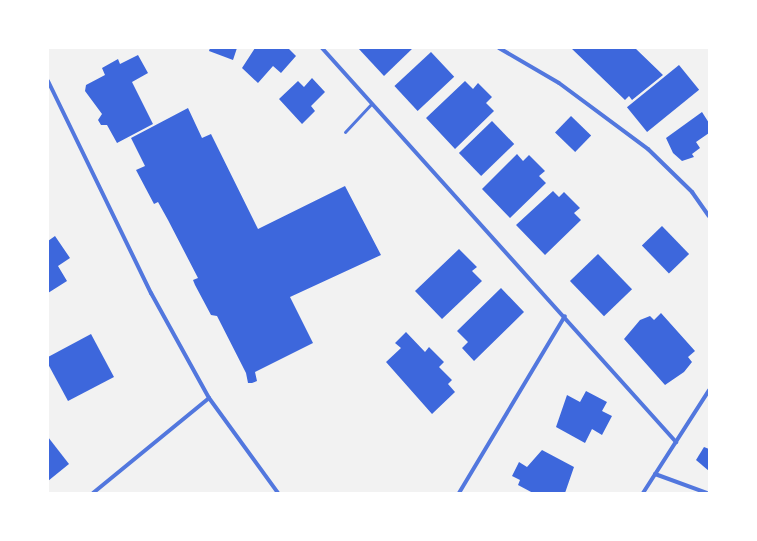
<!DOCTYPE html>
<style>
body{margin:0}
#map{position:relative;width:757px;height:541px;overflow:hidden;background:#f2f2f2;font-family:"Roboto Serif",serif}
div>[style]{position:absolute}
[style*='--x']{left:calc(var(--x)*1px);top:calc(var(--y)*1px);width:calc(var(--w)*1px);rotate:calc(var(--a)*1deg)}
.building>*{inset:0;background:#3d67dc;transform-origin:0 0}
.service>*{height:3px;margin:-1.5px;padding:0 1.5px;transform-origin:1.5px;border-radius:1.5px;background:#5277de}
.minor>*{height:4px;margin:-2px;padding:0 2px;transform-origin:2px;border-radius:2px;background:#5277de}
span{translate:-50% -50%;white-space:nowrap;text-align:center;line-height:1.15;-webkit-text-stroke:4px #fff;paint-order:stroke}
.frame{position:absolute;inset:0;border:49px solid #fff;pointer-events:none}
</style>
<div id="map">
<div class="building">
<div style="clip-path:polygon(210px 48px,237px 48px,233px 60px,209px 51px)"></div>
<div style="clip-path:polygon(255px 48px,288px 48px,296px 56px,281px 73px,273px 66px,258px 83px,242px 68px)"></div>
<div style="clip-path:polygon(358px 48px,413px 48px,384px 76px)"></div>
<div style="clip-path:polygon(571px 48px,635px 48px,663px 75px,632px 100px,629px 96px,625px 100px)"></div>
<div style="left:431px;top:52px;width:34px;height:50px;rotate:47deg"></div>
<div style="clip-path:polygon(138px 55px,148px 73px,132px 82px,153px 124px,117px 143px,107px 125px,101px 125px,98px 120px,102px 114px,85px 91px,86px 85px,105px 75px,102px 68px,118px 59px,120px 64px)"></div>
<div style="left:679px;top:65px;width:32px;height:67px;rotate:51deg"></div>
<div style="clip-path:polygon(312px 78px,325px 92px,311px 106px,315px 111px,302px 124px,279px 99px,298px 81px,304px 87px)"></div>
<div style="clip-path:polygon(465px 81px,473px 89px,478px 83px,492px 97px,486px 103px,494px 111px,455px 149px,426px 118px)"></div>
<div style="clip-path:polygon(188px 108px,202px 138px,211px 134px,258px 229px,345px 186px,381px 255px,290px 297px,313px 343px,255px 372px,257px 381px,252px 383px,248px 383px,246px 373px,217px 316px,211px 315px,195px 285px,193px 280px,198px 278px,168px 220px,158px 202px,154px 204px,136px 170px,145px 166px,131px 138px)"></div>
<div style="clip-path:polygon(702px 112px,709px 123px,709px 133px,696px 142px,700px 148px,692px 154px,694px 157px,682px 161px,673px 153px,666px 138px)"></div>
<div style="left:571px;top:116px;width:28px;height:23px;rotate:44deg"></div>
<div style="left:492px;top:121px;width:32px;height:46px;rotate:46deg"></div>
<div style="clip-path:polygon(517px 154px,523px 161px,529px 155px,545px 171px,539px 176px,546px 183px,510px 218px,482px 189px)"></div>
<div style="clip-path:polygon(553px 191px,559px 197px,564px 192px,580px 208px,574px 213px,581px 220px,545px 255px,516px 225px)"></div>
<div style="left:662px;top:226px;width:39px;height:28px;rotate:46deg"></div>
<div style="clip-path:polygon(55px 236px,70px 258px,58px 266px,67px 281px,48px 293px,48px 241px)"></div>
<div style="clip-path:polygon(459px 249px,477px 267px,472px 271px,482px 281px,442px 319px,415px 291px)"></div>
<div style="left:598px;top:254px;width:49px;height:39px;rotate:46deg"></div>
<div style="clip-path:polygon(501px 288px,524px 312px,474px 361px,462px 348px,468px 342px,457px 331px)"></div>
<div style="clip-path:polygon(661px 313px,695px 351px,688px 357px,692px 362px,684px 372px,665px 385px,624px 339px,640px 320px,650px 316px,654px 320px)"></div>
<div style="clip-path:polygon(406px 332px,425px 352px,429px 347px,444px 362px,439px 367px,452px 380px,448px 384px,455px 392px,432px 414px,386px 362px,401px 348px,395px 343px)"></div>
<div style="clip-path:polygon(91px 334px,114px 377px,68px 401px,48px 364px,48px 357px)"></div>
<div style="clip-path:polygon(586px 391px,607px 402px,602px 411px,612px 416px,602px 435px,592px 429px,585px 443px,556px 427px,567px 395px,580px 402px)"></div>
<div style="clip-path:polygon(48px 437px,69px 464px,48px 481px)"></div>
<div style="clip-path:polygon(704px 447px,709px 449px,709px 471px,696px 460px)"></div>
<div style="clip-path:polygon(542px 450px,574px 467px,565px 493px,533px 493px,518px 485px,520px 480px,512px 476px,519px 462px,527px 467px)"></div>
</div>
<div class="service">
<div style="--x:345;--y:132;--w:38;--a:-47"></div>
</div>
<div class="minor">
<div style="--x:322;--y:48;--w:530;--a:48.06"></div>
<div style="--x:499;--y:48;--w:69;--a:30.3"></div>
<div style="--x:559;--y:83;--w:111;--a:36.6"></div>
<div style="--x:648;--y:149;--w:62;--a:44.3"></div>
<div style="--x:692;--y:192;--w:29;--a:55"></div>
<div style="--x:48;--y:81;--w:236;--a:64.1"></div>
<div style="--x:151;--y:293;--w:120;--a:61.1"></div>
<div style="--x:209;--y:398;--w:117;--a:54"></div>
<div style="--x:655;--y:474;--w:55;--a:20.1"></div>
<div style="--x:93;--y:493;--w:150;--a:-39.3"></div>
<div style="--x:459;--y:493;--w:206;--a:-59.1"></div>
<div style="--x:643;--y:493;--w:122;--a:-57.3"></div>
</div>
<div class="frame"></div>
</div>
